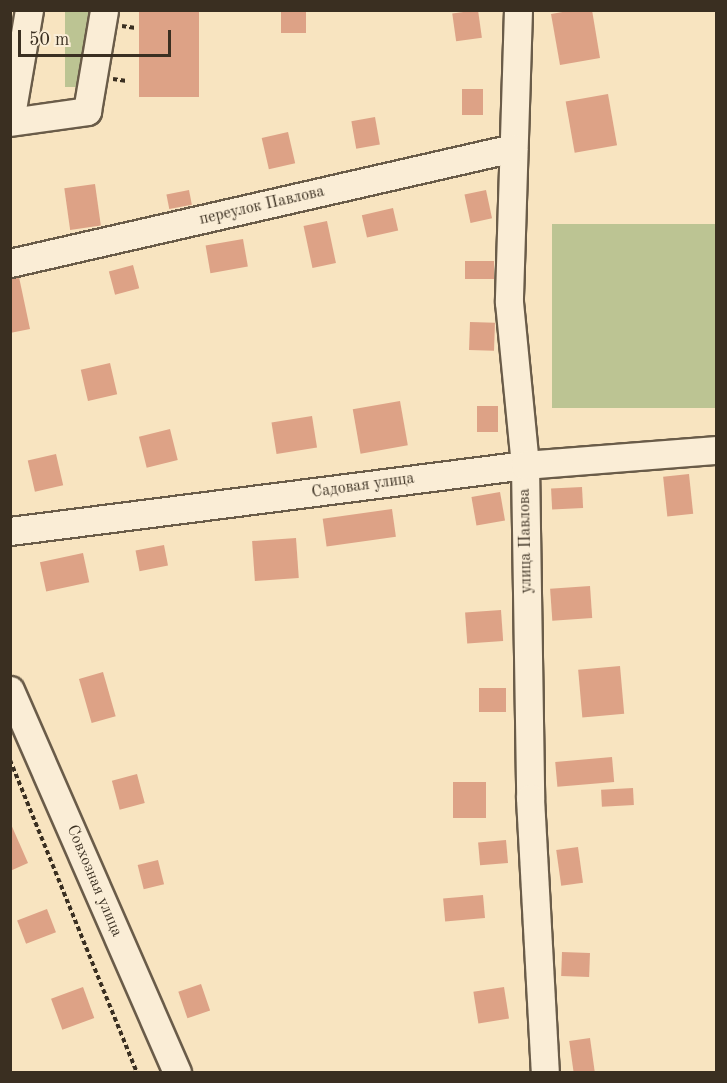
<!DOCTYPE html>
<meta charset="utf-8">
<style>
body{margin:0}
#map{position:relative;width:727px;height:1083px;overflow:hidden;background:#f8e4c0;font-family:"Old Standard TT",serif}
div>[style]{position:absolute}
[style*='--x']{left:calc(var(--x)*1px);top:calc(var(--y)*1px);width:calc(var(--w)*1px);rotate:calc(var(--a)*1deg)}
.green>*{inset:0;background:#bcc493;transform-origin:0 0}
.building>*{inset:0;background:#dda286;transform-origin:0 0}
.path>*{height:4px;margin-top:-2px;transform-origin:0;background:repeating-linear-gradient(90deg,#3a2f21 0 4.5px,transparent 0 7.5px)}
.roads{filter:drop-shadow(2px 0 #6a5c49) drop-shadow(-2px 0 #6a5c49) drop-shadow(0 2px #6a5c49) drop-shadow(0 -2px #6a5c49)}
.minor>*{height:27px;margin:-13.5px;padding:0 13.5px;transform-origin:13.5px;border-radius:13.5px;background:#faedd6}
span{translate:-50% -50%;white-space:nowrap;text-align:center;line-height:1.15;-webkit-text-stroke:5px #faedd6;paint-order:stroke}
.street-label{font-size:16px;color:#3a2f21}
.frame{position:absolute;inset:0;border:12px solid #3a2f21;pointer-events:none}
.scale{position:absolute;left:18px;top:30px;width:153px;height:27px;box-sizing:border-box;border:3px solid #3a2f21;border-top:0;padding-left:8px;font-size:18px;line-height:21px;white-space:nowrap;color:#3a2f21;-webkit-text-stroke:4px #faedd6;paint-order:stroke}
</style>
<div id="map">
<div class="green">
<div style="left:65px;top:11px;width:30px;height:76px"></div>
<div style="left:716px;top:224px;width:184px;height:164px;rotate:90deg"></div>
</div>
<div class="building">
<div style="left:139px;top:10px;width:60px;height:87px"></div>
<div style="left:281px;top:10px;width:25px;height:23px"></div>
<div style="left:478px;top:10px;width:28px;height:26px;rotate:82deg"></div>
<div style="clip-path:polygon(574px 10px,592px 10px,600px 58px,560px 65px,551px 14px)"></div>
<div style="left:462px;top:89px;width:21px;height:26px"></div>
<div style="left:608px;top:94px;width:52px;height:43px;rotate:80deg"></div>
<div style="left:375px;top:117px;width:28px;height:24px;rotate:80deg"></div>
<div style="left:288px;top:132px;width:32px;height:27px;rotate:77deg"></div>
<div style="left:95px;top:184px;width:42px;height:31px;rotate:82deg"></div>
<div style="left:189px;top:190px;width:15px;height:23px;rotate:79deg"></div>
<div style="left:486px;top:190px;width:29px;height:22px;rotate:78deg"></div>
<div style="left:393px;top:208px;width:23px;height:32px;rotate:77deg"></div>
<div style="left:327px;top:221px;width:43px;height:24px;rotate:78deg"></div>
<div style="left:243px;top:239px;width:28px;height:38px;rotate:80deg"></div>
<div style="left:494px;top:261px;width:18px;height:29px;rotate:90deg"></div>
<div style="left:133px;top:265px;width:24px;height:25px;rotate:75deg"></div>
<div style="clip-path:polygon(19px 277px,30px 329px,10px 333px,10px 278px)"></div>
<div style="left:470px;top:322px;width:25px;height:28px;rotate:2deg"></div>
<div style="left:110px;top:363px;width:32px;height:30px;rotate:77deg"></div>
<div style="left:400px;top:401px;width:45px;height:48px;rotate:80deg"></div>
<div style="left:477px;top:406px;width:21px;height:26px"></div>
<div style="left:312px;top:416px;width:32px;height:41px;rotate:81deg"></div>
<div style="left:170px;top:429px;width:32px;height:32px;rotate:76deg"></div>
<div style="left:56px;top:454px;width:32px;height:29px;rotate:77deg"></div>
<div style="left:689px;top:474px;width:40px;height:26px;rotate:84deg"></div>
<div style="left:582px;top:487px;width:21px;height:31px;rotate:87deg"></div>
<div style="left:500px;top:492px;width:29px;height:29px;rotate:80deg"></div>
<div style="left:392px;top:509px;width:28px;height:70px;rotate:82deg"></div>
<div style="left:296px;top:538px;width:40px;height:44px;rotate:86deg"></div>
<div style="left:164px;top:545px;width:21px;height:29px;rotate:79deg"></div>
<div style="left:83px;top:553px;width:30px;height:44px;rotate:78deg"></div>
<div style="left:590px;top:586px;width:32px;height:40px;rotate:86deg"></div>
<div style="left:501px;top:610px;width:31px;height:36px;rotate:86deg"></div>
<div style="left:620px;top:666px;width:48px;height:42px;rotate:85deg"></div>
<div style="left:103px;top:672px;width:46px;height:25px;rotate:74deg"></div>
<div style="left:479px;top:688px;width:27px;height:24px"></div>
<div style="left:612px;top:757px;width:25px;height:57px;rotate:85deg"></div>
<div style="left:137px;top:774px;width:30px;height:26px;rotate:75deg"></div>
<div style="left:453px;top:782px;width:33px;height:36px"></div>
<div style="left:633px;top:788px;width:17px;height:32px;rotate:87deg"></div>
<div style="clip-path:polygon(10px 822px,28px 863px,10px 871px)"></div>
<div style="left:506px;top:840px;width:23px;height:28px;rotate:85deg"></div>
<div style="left:578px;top:847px;width:36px;height:22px;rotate:82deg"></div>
<div style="left:158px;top:860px;width:25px;height:21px;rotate:76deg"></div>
<div style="left:483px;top:895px;width:23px;height:40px;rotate:85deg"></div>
<div style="left:47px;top:909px;width:25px;height:32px;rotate:69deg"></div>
<div style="left:562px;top:952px;width:28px;height:24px;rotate:2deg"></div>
<div style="left:201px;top:984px;width:28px;height:24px;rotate:71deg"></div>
<div style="left:83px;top:987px;width:33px;height:34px;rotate:70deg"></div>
<div style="left:504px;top:987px;width:32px;height:31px;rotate:81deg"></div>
<div style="left:590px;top:1038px;width:34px;height:21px;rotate:82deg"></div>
</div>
<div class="path">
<div style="--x:122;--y:26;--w:14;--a:8"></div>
<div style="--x:113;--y:79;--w:14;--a:8"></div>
<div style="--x:10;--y:760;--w:337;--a:67.9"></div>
</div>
<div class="roads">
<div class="minor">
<div style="--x:518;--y:10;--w:292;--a:91.8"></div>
<div style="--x:509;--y:302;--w:164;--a:84.4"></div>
<div style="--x:525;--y:465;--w:333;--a:89.1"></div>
<div style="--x:530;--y:798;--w:274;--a:86.9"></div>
<div style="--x:10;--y:121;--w:113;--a:-80.3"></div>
<div style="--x:10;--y:122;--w:78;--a:-8.1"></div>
<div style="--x:87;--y:111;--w:102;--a:-80.4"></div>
<div style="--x:10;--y:263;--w:516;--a:-12.88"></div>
<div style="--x:10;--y:531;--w:519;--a:-7.3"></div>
<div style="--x:525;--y:465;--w:192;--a:-4.5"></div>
<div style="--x:10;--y:690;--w:417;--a:66.4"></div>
</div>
</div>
<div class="street-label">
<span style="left:262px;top:206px;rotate:-13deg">переулок Павлова</span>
<span style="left:363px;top:486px;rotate:-8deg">Садовая улица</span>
<span style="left:526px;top:541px;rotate:-91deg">улица Павлова</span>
<span style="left:94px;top:881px;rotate:67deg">Совхозная улица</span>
</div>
<div class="frame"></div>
<div class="scale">50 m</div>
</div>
